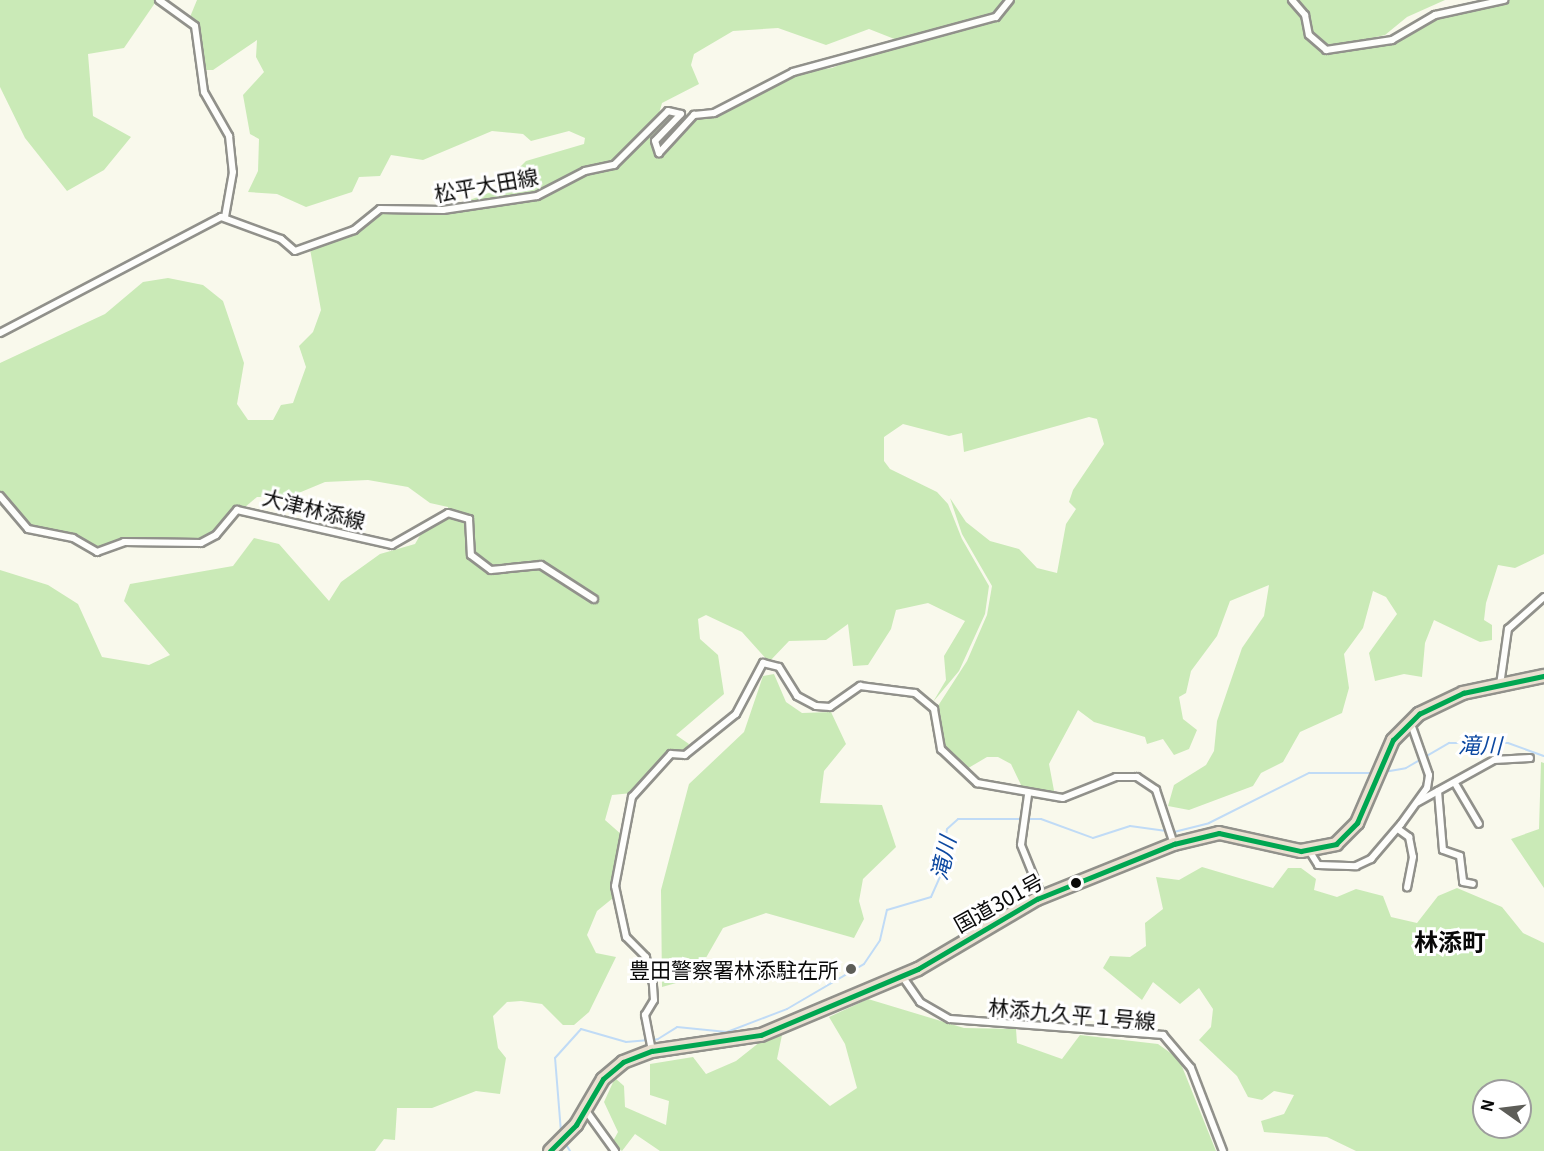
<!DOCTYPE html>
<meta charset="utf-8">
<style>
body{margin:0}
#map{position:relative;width:1544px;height:1151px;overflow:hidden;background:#f9f9ec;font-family:Georgia,"Noto Sans JP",serif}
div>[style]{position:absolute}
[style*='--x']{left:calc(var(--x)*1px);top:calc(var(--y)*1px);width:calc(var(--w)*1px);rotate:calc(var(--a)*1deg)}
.forest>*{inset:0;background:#caeab7}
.stream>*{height:2px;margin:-1px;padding:0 1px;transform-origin:1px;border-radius:1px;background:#c0dbf6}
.roads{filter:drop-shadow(2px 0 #91918b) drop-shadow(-2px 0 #91918b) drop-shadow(0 2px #91918b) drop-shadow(0 -2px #91918b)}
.street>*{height:6px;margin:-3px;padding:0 3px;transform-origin:3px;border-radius:3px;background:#fefefc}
.highway>*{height:12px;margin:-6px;padding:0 6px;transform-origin:6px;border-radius:6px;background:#eae0d1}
.bus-1>*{height:4.5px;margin:-2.25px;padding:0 2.25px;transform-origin:2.25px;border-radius:2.25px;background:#00a651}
.dots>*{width:16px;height:16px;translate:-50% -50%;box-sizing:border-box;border:3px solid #fff;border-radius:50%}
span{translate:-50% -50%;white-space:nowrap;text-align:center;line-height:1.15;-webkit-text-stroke:6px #fff;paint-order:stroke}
.street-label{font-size:21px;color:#090909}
.poi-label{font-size:21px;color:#090909}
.right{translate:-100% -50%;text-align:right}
.water-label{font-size:22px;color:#0d49a1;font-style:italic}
.quarter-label{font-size:24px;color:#090909;font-weight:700}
.north{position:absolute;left:1472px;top:1079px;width:60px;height:60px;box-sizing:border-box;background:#fff;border:2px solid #9d9d9d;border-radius:50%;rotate:284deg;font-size:16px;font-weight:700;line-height:24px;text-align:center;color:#090909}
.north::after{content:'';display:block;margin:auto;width:21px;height:27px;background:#5d5d58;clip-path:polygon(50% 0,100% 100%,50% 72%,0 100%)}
</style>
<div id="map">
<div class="forest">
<div style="clip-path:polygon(0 0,157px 0,124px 48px,88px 54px,93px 116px,131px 137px,104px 170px,67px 191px,25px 138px,0 87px)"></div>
<div style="clip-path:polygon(197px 0,1009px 0,990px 18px,897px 40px,869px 29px,826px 45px,778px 28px,733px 31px,694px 54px,691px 65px,699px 84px,662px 103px,656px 124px,612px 163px,537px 193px,453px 206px,497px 190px,526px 161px,584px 144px,585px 138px,569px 131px,531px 141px,523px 134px,492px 131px,423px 160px,391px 155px,380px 176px,359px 177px,352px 192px,306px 207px,277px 194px,248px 192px,258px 171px,259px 139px,250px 134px,243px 95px,264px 72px,256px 57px,257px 40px,213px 70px,204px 70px,199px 29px,190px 17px)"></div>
<div style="clip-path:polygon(1011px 0,1290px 0,1303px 14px,1308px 37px,1326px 52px,1386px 44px,1435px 17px,1509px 0,1544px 0,1544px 554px,1515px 568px,1498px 565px,1486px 603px,1484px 620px,1492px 625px,1492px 640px,1480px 642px,1434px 620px,1425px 643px,1422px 677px,1404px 674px,1375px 681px,1369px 653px,1397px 614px,1386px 597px,1373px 591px,1363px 628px,1344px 654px,1349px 688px,1342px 713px,1300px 732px,1283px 762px,1261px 773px,1253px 786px,1189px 810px,1168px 806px,1174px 785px,1206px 765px,1214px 751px,1217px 721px,1242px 648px,1264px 616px,1269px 585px,1230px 601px,1217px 636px,1191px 671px,1186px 693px,1179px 697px,1183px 719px,1197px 730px,1189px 749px,1174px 755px,1163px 739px,1147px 744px,1145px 737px,1094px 722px,1078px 710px,1049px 764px,1055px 796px,1022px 787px,1011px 764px,998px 757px,987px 757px,965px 770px,944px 750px,936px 709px,967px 661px,987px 615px,992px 586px,962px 534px,950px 498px,966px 522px,990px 541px,1019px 549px,1037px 568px,1057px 573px,1066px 524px,1076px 509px,1069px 502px,1073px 490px,1104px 444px,1097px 419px,1089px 417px,964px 452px,962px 433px,949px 436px,903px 424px,884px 437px,884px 461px,890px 469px,937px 492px,948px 504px,962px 539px,989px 586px,985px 614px,959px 671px,933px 702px,946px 680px,944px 656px,965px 621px,928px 603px,896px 610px,891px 629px,868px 665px,853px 666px,848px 624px,826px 640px,789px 641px,769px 662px,742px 632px,706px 615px,698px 619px,700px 639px,718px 655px,724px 694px,676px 735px,689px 744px,685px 752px,671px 752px,632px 793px,612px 795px,605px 820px,622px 835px,613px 898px,597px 911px,587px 935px,596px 953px,616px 957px,589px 1012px,574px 1025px,563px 1025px,542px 1004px,521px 1001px,507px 1002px,493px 1016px,498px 1048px,506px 1058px,500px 1094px,476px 1091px,432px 1108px,397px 1108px,395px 1140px,384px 1139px,375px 1151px,0 1151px,0 570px,48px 585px,78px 604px,102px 657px,149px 665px,170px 655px,124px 601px,130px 584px,233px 566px,254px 538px,279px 544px,329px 601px,341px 582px,380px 554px,415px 544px,423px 530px,448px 514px,448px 507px,430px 503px,408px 487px,368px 480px,325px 482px,289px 497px,257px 497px,206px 540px,123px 540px,100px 550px,29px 528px,0 493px,0 363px,105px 314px,143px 282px,168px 278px,203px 285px,223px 301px,244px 363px,237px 404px,248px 420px,273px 420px,281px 405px,293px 403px,306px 367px,299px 346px,313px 332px,321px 310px,310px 249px,354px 233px,381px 212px,443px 212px,537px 198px,585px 173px,614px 167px,669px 113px,676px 115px,653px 142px,653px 152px,662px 155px,695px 118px,716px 115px,801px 72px,832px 68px,897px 42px,997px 18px)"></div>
<div style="clip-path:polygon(1293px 0,1445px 0,1407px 17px,1385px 35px,1327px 48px,1312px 35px,1306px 15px)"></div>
<div style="clip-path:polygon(774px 674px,786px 702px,802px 713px,831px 712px,846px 744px,824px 771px,820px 803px,882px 805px,896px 847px,863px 879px,859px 901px,864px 919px,854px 938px,766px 913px,723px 928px,703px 963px,683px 981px,662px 987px,661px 890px,689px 784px,744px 732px,763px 676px)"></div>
<div style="clip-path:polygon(1541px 762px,1544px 763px,1544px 888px,1511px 839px,1539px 829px)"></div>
<div style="clip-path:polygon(evenodd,1202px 867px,1273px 888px,1288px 868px,1301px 868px,1316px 879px,1314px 890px,1337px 897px,1356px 889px,1383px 896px,1391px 917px,1417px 923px,1438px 896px,1457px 888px,1502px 907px,1523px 933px,1544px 943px,1544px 1151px,1356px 1151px,1327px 1137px,1264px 1132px,1261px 1121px,1284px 1114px,1294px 1095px,1274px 1091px,1262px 1100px,1248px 1097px,1237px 1076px,1199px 1040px,1211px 1027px,1213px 1009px,1199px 988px,1180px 1004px,1153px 982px,1142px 1000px,1103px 968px,1110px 956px,1130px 957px,1146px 946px,1145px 923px,1163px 909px,1156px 877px,1179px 880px,1202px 867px,1484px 1091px,1520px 1091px,1520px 1127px,1484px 1127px,1484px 1091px)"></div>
<div style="clip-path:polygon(868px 999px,964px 1028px,1016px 1029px,1017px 1043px,1062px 1059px,1080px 1035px,1158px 1044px,1179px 1059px,1216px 1151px,660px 1151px,635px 1134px,622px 1151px,612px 1143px,618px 1132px,604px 1102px,615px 1078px,624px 1086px,625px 1107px,666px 1125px,669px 1101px,650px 1095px,650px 1064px,693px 1057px,706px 1074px,736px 1061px,770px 1034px,782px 1035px,777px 1059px,830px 1106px,857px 1088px,845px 1044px,829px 1017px)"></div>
</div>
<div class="stream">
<div style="--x:1384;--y:772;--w:22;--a:-10"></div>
<div style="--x:1406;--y:768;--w:50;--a:-30.2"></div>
<div style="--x:1449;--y:743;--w:59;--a:0"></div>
<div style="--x:1508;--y:743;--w:38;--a:20"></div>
<div style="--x:561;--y:1132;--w:74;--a:-94.6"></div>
<div style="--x:555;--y:1058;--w:39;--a:-48"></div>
<div style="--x:581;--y:1029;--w:47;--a:16.1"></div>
<div style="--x:626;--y:1042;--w:32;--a:-5"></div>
<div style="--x:658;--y:1039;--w:22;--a:-32"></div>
<div style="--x:677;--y:1027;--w:50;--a:5.7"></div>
<div style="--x:727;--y:1032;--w:64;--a:-21"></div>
<div style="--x:787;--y:1009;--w:89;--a:-30.3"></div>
<div style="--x:864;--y:964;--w:29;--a:-56"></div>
<div style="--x:880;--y:940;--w:31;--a:-77"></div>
<div style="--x:887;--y:910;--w:46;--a:-16.5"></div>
<div style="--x:931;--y:897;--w:24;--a:-66"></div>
<div style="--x:941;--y:875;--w:46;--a:-82.6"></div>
<div style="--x:947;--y:829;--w:15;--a:-42"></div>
<div style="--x:958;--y:819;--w:83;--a:0"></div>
<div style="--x:1041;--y:819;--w:55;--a:20.1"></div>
<div style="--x:1093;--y:838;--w:39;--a:-18"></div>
<div style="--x:1130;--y:826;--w:44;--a:7.8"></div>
<div style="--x:1174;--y:832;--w:36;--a:-14"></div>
<div style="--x:1209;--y:823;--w:112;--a:-26.6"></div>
<div style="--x:1309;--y:773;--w:66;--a:0"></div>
<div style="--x:565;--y:1143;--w:9;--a:58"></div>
</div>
<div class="roads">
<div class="street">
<div style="--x:159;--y:0;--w:44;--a:35.8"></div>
<div style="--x:195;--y:26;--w:67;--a:82.2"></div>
<div style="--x:204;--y:92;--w:51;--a:60.4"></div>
<div style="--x:229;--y:136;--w:36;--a:84"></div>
<div style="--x:233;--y:172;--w:46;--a:100.1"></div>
<div style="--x:1292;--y:0;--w:20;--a:49"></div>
<div style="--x:1305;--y:15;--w:20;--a:79"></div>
<div style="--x:1309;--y:35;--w:23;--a:41"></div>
<div style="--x:1326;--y:50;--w:67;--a:-8.6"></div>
<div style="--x:1392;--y:40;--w:50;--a:-30.2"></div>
<div style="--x:1435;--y:15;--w:71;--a:-12.3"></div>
<div style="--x:0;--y:333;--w:250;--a:-27.7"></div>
<div style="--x:221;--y:217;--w:64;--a:20.1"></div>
<div style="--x:281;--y:239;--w:18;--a:41"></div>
<div style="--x:295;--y:251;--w:63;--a:-19.6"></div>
<div style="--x:354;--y:230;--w:33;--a:-39"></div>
<div style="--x:380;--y:209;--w:63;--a:0.9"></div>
<div style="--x:443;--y:210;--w:95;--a:-8.5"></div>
<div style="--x:537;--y:196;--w:54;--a:-27.5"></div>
<div style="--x:585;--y:171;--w:30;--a:-12"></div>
<div style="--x:614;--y:165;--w:76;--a:-45"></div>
<div style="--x:668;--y:111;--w:13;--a:13"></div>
<div style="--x:681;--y:114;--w:37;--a:134"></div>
<div style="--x:655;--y:141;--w:13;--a:72"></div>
<div style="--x:659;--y:153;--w:52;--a:-47.4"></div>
<div style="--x:694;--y:115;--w:20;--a:-6"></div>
<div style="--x:714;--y:113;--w:89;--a:-27.4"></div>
<div style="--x:793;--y:72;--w:210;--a:-15.2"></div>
<div style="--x:996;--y:17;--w:22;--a:-51"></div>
<div style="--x:0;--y:496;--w:43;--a:49.7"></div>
<div style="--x:28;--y:529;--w:46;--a:11.3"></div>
<div style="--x:73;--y:538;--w:28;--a:30"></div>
<div style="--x:97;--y:552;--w:29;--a:-20"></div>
<div style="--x:124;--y:542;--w:77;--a:0.7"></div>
<div style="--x:201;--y:543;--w:17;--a:-28"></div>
<div style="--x:216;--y:535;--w:33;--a:-50"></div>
<div style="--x:237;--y:510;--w:159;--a:12.7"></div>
<div style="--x:392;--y:545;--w:64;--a:-29.7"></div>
<div style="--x:448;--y:513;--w:22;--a:16"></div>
<div style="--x:469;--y:519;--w:36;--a:87"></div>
<div style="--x:471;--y:555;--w:25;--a:37"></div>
<div style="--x:491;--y:570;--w:50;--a:-5.7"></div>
<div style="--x:541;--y:565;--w:63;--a:32.7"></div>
<div style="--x:1500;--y:685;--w:57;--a:-81.9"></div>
<div style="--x:1508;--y:629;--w:48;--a:-41.6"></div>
<div style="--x:1456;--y:785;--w:45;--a:59.5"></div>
<div style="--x:1438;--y:791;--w:59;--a:85.2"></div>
<div style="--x:1443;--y:850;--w:18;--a:19"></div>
<div style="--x:1460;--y:856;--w:26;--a:83"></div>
<div style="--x:1463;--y:882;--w:10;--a:11"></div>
<div style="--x:1028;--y:795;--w:50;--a:98"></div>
<div style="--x:1021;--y:845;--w:56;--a:68"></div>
<div style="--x:1418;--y:802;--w:87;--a:-28.9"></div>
<div style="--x:1494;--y:760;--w:36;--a:-3"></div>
<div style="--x:1398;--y:829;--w:14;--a:36"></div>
<div style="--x:1409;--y:837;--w:20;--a:79"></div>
<div style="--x:1413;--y:857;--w:31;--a:101"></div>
<div style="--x:1310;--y:852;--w:15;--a:58"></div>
<div style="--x:1318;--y:865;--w:38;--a:2"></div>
<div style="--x:1356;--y:866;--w:17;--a:-25"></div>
<div style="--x:1371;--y:859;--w:46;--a:-49.4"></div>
<div style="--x:1401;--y:824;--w:44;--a:-54.2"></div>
<div style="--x:1427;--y:788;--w:13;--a:-81"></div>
<div style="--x:1429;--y:775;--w:57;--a:-109.4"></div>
<div style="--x:902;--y:976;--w:32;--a:55"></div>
<div style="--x:920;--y:1002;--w:34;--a:30"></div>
<div style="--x:950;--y:1019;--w:214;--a:4.3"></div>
<div style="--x:1163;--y:1035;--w:43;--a:49.7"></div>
<div style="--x:1191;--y:1068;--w:89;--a:68.9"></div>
<div style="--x:652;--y:1051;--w:37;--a:-101"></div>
<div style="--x:645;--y:1015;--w:17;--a:-59"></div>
<div style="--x:654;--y:1000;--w:16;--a:-94"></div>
<div style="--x:653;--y:984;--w:28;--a:-105"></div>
<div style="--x:646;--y:957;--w:28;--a:-135"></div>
<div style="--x:626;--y:937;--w:52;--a:-102.2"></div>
<div style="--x:615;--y:886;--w:91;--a:-79.2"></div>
<div style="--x:632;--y:797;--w:58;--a:-47.8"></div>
<div style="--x:671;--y:754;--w:14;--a:4"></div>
<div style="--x:685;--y:755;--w:65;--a:-38.8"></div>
<div style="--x:736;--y:714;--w:58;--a:-62.1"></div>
<div style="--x:763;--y:663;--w:16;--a:14"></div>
<div style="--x:779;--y:667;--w:34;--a:58"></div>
<div style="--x:797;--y:696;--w:21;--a:28"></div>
<div style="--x:816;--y:706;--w:14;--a:4"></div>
<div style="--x:830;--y:707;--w:37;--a:-35"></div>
<div style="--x:860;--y:686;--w:55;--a:7.3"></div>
<div style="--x:915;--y:693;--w:25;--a:40"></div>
<div style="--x:934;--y:709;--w:41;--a:80.1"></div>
<div style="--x:941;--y:749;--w:50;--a:43.4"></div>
<div style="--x:977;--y:783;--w:87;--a:9.9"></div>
<div style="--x:1063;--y:798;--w:57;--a:-21.6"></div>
<div style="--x:1116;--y:777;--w:21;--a:0"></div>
<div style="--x:1137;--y:777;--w:23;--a:34"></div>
<div style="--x:1156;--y:790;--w:57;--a:71.6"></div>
<div style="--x:584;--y:1108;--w:53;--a:54.2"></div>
</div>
<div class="highway">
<div style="--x:550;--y:1151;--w:37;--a:-45"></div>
<div style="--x:576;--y:1125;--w:53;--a:-59.6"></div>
<div style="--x:603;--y:1079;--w:26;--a:-40"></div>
<div style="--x:623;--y:1062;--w:31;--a:-21"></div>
<div style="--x:652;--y:1051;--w:110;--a:-8.4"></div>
<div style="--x:761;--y:1035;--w:170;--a:-22.8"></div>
<div style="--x:918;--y:969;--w:138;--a:-30.5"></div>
<div style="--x:1037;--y:899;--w:148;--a:-21.9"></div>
<div style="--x:1174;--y:844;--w:46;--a:-13.7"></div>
<div style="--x:1219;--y:833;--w:84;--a:12.4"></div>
<div style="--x:1301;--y:851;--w:36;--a:-11"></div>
<div style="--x:1336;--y:844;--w:30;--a:-45"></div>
<div style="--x:1357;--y:823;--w:90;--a:-66.6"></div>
<div style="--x:1393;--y:740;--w:37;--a:-45"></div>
<div style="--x:1419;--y:714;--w:49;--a:-25.5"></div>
<div style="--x:1463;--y:693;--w:83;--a:-11.9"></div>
</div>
</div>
<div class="bus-1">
<div style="--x:550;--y:1151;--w:37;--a:-45"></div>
<div style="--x:576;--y:1125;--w:53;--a:-59.6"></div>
<div style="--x:603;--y:1079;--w:26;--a:-40"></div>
<div style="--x:623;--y:1062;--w:31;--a:-21"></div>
<div style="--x:652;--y:1051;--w:110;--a:-8.4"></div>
<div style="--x:761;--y:1035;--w:170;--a:-22.8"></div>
<div style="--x:918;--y:969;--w:138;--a:-30.5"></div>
<div style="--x:1037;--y:899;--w:148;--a:-21.9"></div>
<div style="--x:1174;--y:844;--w:46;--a:-13.7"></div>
<div style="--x:1219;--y:833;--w:84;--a:12.4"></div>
<div style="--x:1301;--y:851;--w:36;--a:-11"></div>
<div style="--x:1336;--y:844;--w:30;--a:-45"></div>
<div style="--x:1357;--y:823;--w:90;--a:-66.6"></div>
<div style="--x:1393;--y:740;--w:37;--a:-45"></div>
<div style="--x:1419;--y:714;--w:49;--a:-25.5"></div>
<div style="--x:1463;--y:693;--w:83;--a:-11.9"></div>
</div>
<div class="dots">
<div style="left:1076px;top:883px;background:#090909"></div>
<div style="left:851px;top:969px;background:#5d5d58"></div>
</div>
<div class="street-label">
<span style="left:486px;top:184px;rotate:-10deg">松平大田線</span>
<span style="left:314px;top:508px;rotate:14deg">大津林添線</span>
<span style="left:998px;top:902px;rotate:-29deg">国道301号</span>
<span style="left:1072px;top:1013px;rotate:5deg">林添九久平１号線</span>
</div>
<div class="poi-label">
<span class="right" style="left:839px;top:969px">豊田警察署林添駐在所</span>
</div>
<div class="water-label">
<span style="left:1480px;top:744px;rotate:1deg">滝川</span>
<span style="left:942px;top:858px;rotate:-77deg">滝川</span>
</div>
<div class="quarter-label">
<span style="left:1450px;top:941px">林添町</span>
</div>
<div class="north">N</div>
</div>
